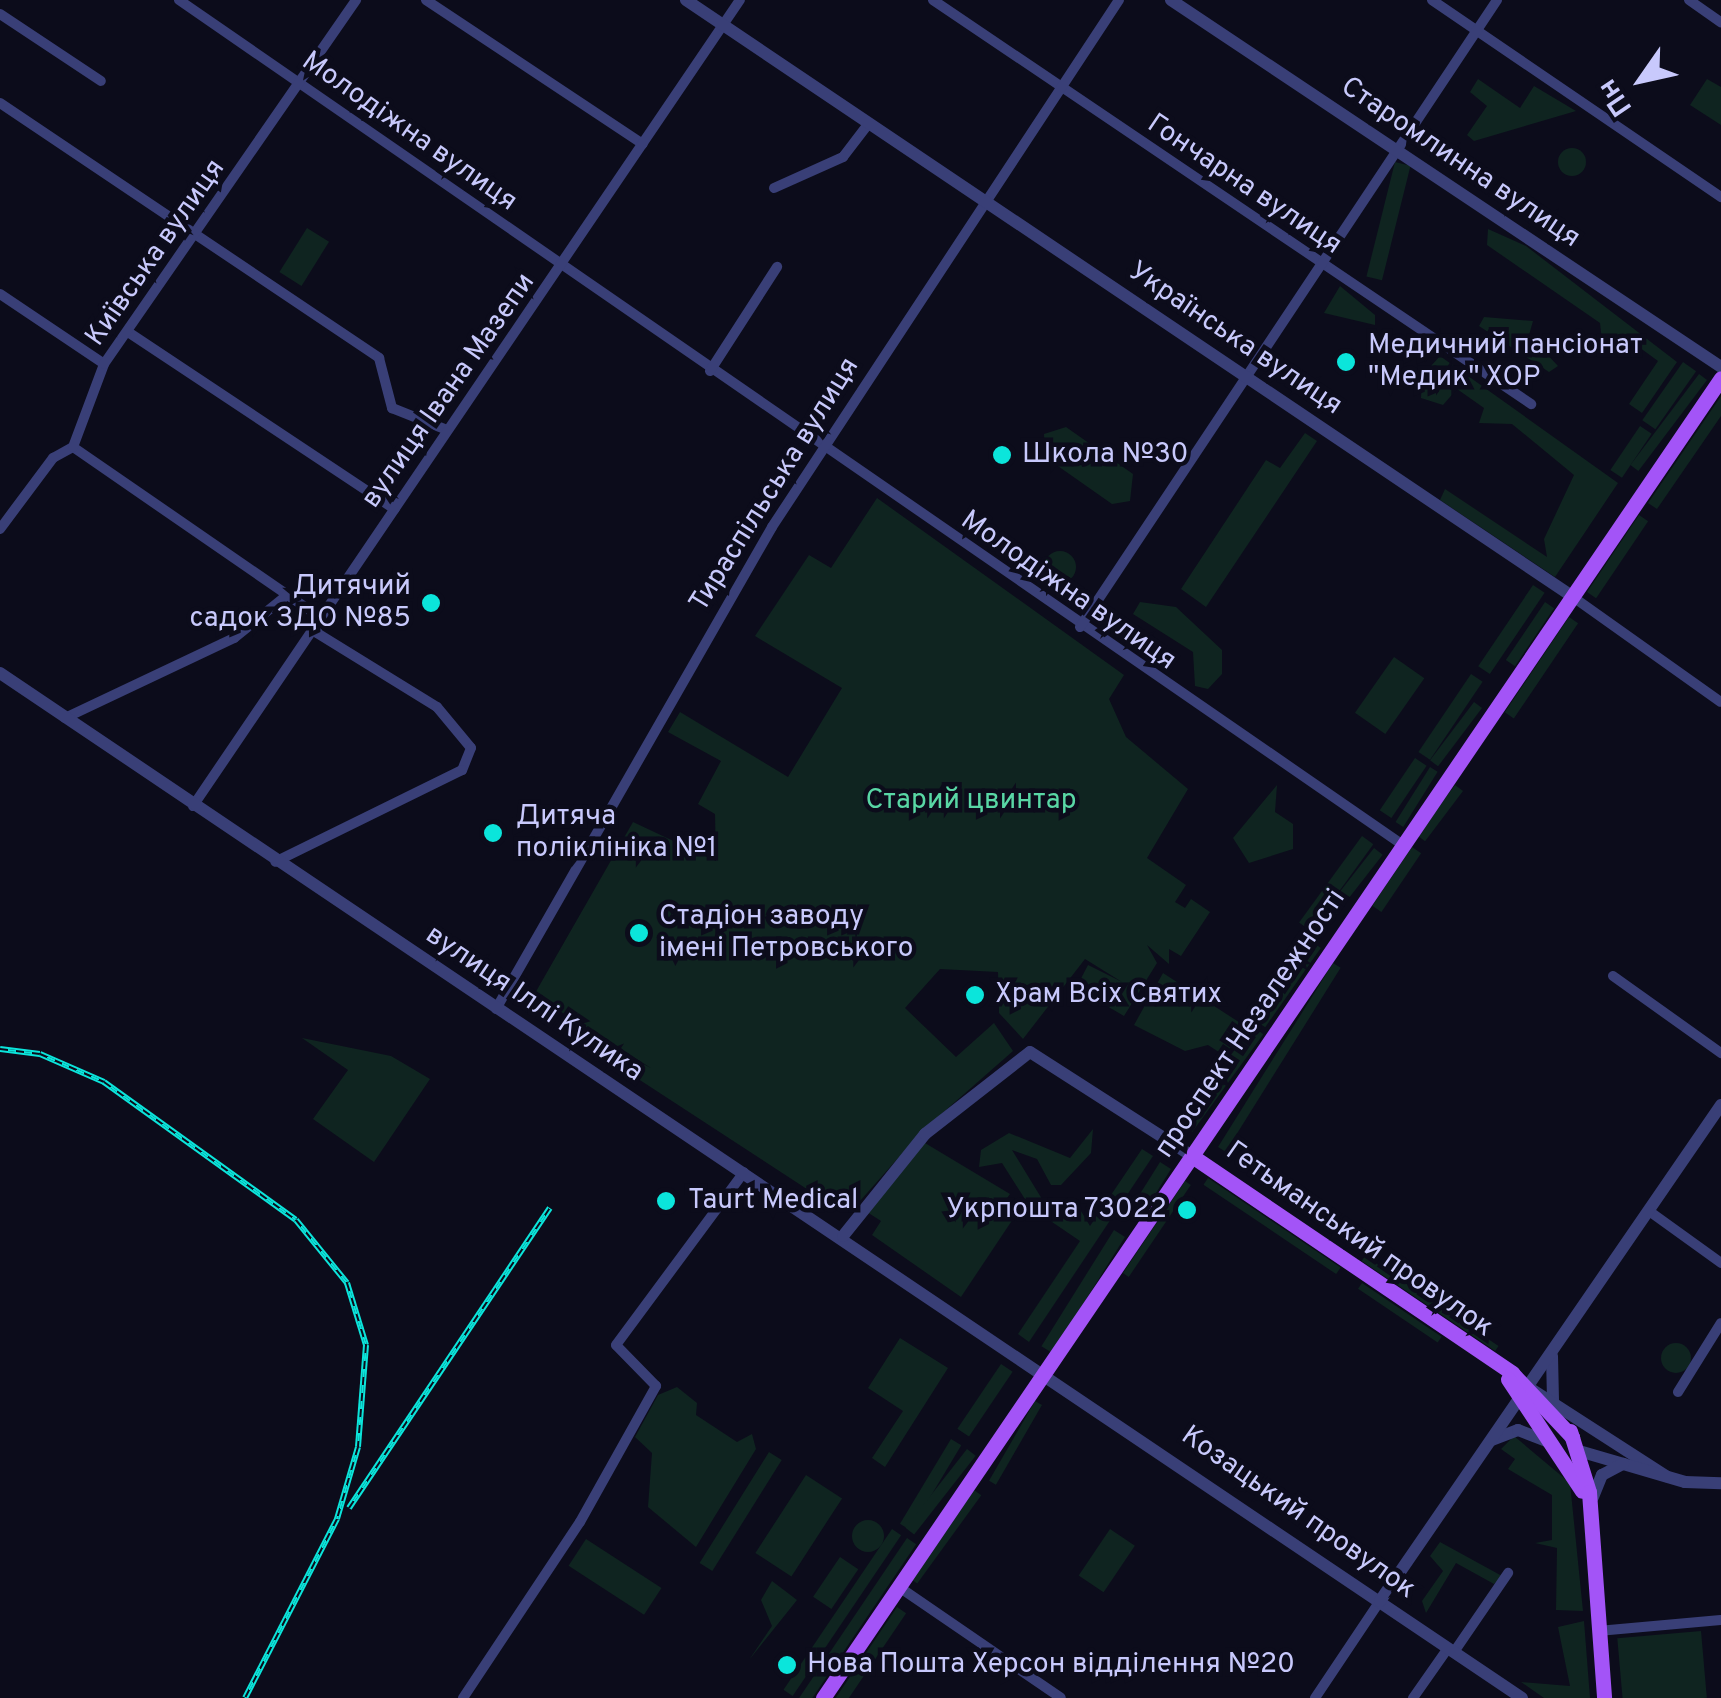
<!DOCTYPE html>
<meta charset="utf-8">
<style>
body{margin:0}
#map{position:relative;width:1721px;height:1698px;overflow:hidden;background:#0c0c1b;font-family:Overpass,sans-serif}
div>[style]{position:absolute}
[style*='--x']{left:calc(var(--x)*1px);top:calc(var(--y)*1px);width:calc(var(--w)*1px);rotate:calc(var(--a)*1deg)}
.green>*{inset:0;background:#0f2420;transform-origin:0 0}
.round{border-radius:50%}
.minor>*{height:10px;margin:-5px;padding:0 5px;transform-origin:5px;border-radius:5px;background:#393f77}
.tertiary>*{height:12px;margin:-6px;padding:0 6px;transform-origin:6px;border-radius:6px;background:#393f77}
.primary>*{height:15px;margin:-7.5px;padding:0 7.5px;transform-origin:7.5px;border-radius:7.5px;background:#a354f7}
.rail>*{height:6px;margin-top:-3px;transform-origin:0;background:repeating-linear-gradient(90deg,#0c0c1b 0 8px,#0be5db 0 16px);box-sizing:border-box;border-block:2px solid #0be5db}
.dots>*{width:28px;height:28px;translate:-50% -50%;box-sizing:border-box;border:5px solid #0c0c1b;border-radius:50%}
span{translate:-50% -50%;white-space:nowrap;text-align:center;line-height:1.15;-webkit-text-stroke:9px #0c0c1b;paint-order:stroke}
.street-label{font-size:28px;color:#c8c9fc}
.poi-label{font-size:28px;color:#c8c9fc}
.left{translate:0 -50%;text-align:left}
.right{translate:-100% -50%;text-align:right}
.park-label{font-size:28px;color:#59d7a5}
.north{position:absolute;left:1591px;top:30px;width:100px;height:100px;-webkit-text-stroke:8px #0c0c1b;paint-order:stroke;rotate:236deg;font-size:28px;font-weight:700;line-height:40px;text-align:center;color:#c8c9fc}
.north::after{content:'';display:block;margin:auto;width:35px;height:45px;background:#c8c9fc;clip-path:polygon(50% 0,100% 100%,50% 72%,0 100%)}
</style>
<div id="map">
<div class="green">
<div style="clip-path:polygon(1478px 79px,1520px 108px,1534px 86px,1576px 111px,1474px 141px,1467px 135px,1487px 106px,1470px 92px)"></div>
<div style="clip-path:polygon(1707px 79px,1721px 87px,1721px 125px,1690px 105px)"></div>
<div class="round" style="left:1558px;top:148px;width:28px;height:28px"></div>
<div style="left:1395px;top:162px;width:16px;height:118px;rotate:14deg"></div>
<div style="left:307px;top:228px;width:26px;height:52px;rotate:32deg"></div>
<div style="clip-path:polygon(1488px 229px,1526px 246px,1677px 362px,1642px 413px,1629px 404px,1658px 361px,1621px 334px,1602px 341px,1600px 323px,1487px 245px)"></div>
<div style="clip-path:polygon(1340px 286px,1375px 315px,1375px 325px,1324px 313px)"></div>
<div style="clip-path:polygon(1484px 317px,1533px 321px,1529px 335px,1558px 366px,1549px 372px,1479px 326px)"></div>
<div style="clip-path:polygon(1440px 356px,1618px 483px,1555px 577px,1440px 500px,1445px 489px,1547px 557px,1544px 539px,1574px 475px,1512px 424px,1479px 423px,1484px 408px,1457px 389px,1443px 405px,1421px 398px,1422px 376px)"></div>
<div style="left:1683px;top:362px;width:16px;height:71px;rotate:35deg"></div>
<div style="left:1699px;top:374px;width:10px;height:114px;rotate:37deg"></div>
<div style="clip-path:polygon(1721px 396px,1721px 416px,1657px 509px,1648px 503px)"></div>
<div style="left:1640px;top:426px;width:14px;height:53px;rotate:34deg"></div>
<div style="clip-path:polygon(1066px 427px,1133px 474px,1130px 501px,1112px 504px,1045px 457px,1044px 434px)"></div>
<div style="clip-path:polygon(1305px 433px,1317px 441px,1206px 607px,1181px 589px,1266px 460px,1280px 468px)"></div>
<div style="clip-path:polygon(877px 498px,1124px 675px,1109px 699px,1126px 737px,1188px 789px,1147px 858px,1186px 885px,1175px 902px,1185px 908px,1191px 899px,1210px 912px,1181px 956px,1169px 949px,1169px 964px,1147px 945px,1157px 963px,1124px 1016px,1076px 988px,1088px 965px,1122px 982px,1085px 959px,1023px 1039px,999px 1013px,998px 972px,940px 969px,905px 1008px,956px 1057px,994px 1023px,1013px 1051px,922px 1131px,852px 1210px,839px 1210px,603px 1056px,609px 1047px,651px 1068px,534px 995px,633px 822px,716px 861px,715px 814px,698px 804px,721px 761px,668px 732px,680px 712px,788px 777px,842px 688px,755px 636px,809px 555px,831px 568px)"></div>
<div style="left:1639px;top:515px;width:11px;height:93px;rotate:34deg"></div>
<div class="round" style="left:1044px;top:551px;width:32px;height:32px"></div>
<div style="left:1533px;top:585px;width:14px;height:98px;rotate:34deg"></div>
<div style="clip-path:polygon(1140px 602px,1176px 607px,1222px 650px,1222px 674px,1208px 689px,1195px 686px,1193px 652px,1133px 614px)"></div>
<div style="left:1545px;top:602px;width:11px;height:70px;rotate:34deg"></div>
<div style="left:1569px;top:617px;width:11px;height:115px;rotate:34deg"></div>
<div style="left:1394px;top:657px;width:37px;height:68px;rotate:35deg"></div>
<div style="left:1471px;top:674px;width:14px;height:94px;rotate:34deg"></div>
<div style="left:1474px;top:702px;width:10px;height:73px;rotate:37deg"></div>
<div style="left:1415px;top:758px;width:14px;height:63px;rotate:34deg"></div>
<div style="left:1430px;top:767px;width:9px;height:65px;rotate:32deg"></div>
<div style="clip-path:polygon(1277px 785px,1275px 812px,1293px 824px,1293px 849px,1249px 863px,1233px 838px)"></div>
<div style="left:1455px;top:785px;width:10px;height:63px;rotate:37deg"></div>
<div style="left:1362px;top:836px;width:14px;height:107px;rotate:36deg"></div>
<div style="left:1412px;top:847px;width:11px;height:71px;rotate:34deg"></div>
<div style="left:1374px;top:848px;width:11px;height:104px;rotate:38deg"></div>
<div style="left:1311px;top:941px;width:12px;height:97px;rotate:35deg"></div>
<div style="left:1333px;top:963px;width:9px;height:217px;rotate:32deg"></div>
<div style="clip-path:polygon(1163px 973px,1245px 1026px,1225px 1056px,1208px 1045px,1185px 1051px,1134px 1025px)"></div>
<div style="left:1252px;top:1026px;width:14px;height:121px;rotate:36deg"></div>
<div style="clip-path:polygon(302px 1038px,391px 1056px,430px 1079px,374px 1162px,313px 1119px,348px 1070px)"></div>
<div style="clip-path:polygon(1093px 1129px,1091px 1153px,1061px 1185px,1051px 1185px,1037px 1159px,1012px 1150px,1042px 1199px,1078px 1206px,1090px 1226px,1142px 1149px,1153px 1156px,1029px 1342px,1018px 1334px,1080px 1241px,1030px 1207px,1002px 1163px,979px 1167px,981px 1150px,1009px 1133px,1070px 1158px)"></div>
<div style="clip-path:polygon(925px 1143px,1010px 1194px,1002px 1205px,1013px 1219px,961px 1297px,872px 1235px,881px 1221px,867px 1212px)"></div>
<div style="left:1160px;top:1162px;width:13px;height:52px;rotate:32deg"></div>
<div style="left:1208px;top:1178px;width:160px;height:8px;rotate:34deg"></div>
<div style="left:1185px;top:1181px;width:7px;height:111px;rotate:34deg"></div>
<div style="left:1114px;top:1230px;width:13px;height:137px;rotate:32deg"></div>
<div style="left:1365px;top:1256px;width:161px;height:6px;rotate:34deg"></div>
<div style="left:1362px;top:1283px;width:96px;height:7px;rotate:34deg"></div>
<div style="clip-path:polygon(900px 1338px,948px 1368px,885px 1467px,872px 1458px,903px 1411px,868px 1388px)"></div>
<div class="round" style="left:1661px;top:1343px;width:30px;height:30px"></div>
<div style="left:1001px;top:1364px;width:14px;height:78px;rotate:34deg"></div>
<div style="clip-path:polygon(677px 1387px,697px 1403px,696px 1415px,737px 1442px,752px 1434px,756px 1449px,696px 1547px,648px 1507px,652px 1453px,635px 1437px,658px 1395px)"></div>
<div style="left:1035px;top:1401px;width:8px;height:92px;rotate:30deg"></div>
<div style="clip-path:polygon(1514px 1436px,1570px 1483px,1583px 1611px,1556px 1610px,1557px 1548px,1535px 1543px,1552px 1540px,1552px 1495px,1508px 1469px,1515px 1459px,1501px 1449px)"></div>
<div style="left:951px;top:1439px;width:12px;height:99px;rotate:31deg"></div>
<div style="left:967px;top:1449px;width:11px;height:100px;rotate:38deg"></div>
<div style="left:769px;top:1452px;width:15px;height:131px;rotate:32deg"></div>
<div style="left:806px;top:1475px;width:43px;height:93px;rotate:33deg"></div>
<div style="left:974px;top:1490px;width:9px;height:109px;rotate:36deg"></div>
<div class="round" style="left:852px;top:1520px;width:32px;height:32px"></div>
<div style="left:892px;top:1529px;width:11px;height:194px;rotate:34deg"></div>
<div style="left:1110px;top:1529px;width:30px;height:56px;rotate:34deg"></div>
<div style="left:907px;top:1538px;width:11px;height:195px;rotate:34deg"></div>
<div style="left:586px;top:1539px;width:90px;height:32px;rotate:33deg"></div>
<div style="clip-path:polygon(1440px 1542px,1502px 1576px,1494px 1584px,1456px 1563px,1426px 1613px,1422px 1601px,1443px 1571px,1430px 1556px)"></div>
<div style="left:840px;top:1557px;width:22px;height:48px;rotate:34deg"></div>
<div style="clip-path:polygon(772px 1581px,797px 1600px,749px 1660px,772px 1626px,761px 1600px)"></div>
<div style="left:897px;top:1607px;width:11px;height:110px;rotate:34deg"></div>
<div style="clip-path:polygon(1584px 1621px,1590px 1698px,1544px 1698px,1521px 1682px,1570px 1686px,1558px 1627px)"></div>
<div style="left:1701px;top:1631px;width:67px;height:84px;rotate:85deg"></div>
</div>
<div class="minor">
<div style="--x:179;--y:0;--w:1487;--a:34.62"></div>
<div style="--x:426;--y:0;--w:260;--a:33.6"></div>
<div style="--x:933;--y:0;--w:722;--a:34.04"></div>
<div style="--x:1432;--y:0;--w:350;--a:34.3"></div>
<div style="--x:1689;--y:0;--w:39;--a:35"></div>
<div style="--x:0;--y:14;--w:121;--a:33.6"></div>
<div style="--x:0;--y:103;--w:457;--a:33.9"></div>
<div style="--x:379;--y:358;--w:52;--a:75.4"></div>
<div style="--x:392;--y:408;--w:59;--a:21.8"></div>
<div style="--x:774;--y:188;--w:76;--a:-24.2"></div>
<div style="--x:843;--y:157;--w:43;--a:-52.6"></div>
<div style="--x:0;--y:294;--w:125;--a:33.9"></div>
<div style="--x:128;--y:332;--w:320;--a:33.6"></div>
<div style="--x:710;--y:371;--w:124;--a:-57.2"></div>
<div style="--x:73;--y:447;--w:294;--a:34.6"></div>
<div style="--x:315;--y:614;--w:19;--a:84"></div>
<div style="--x:317;--y:633;--w:141;--a:31.7"></div>
<div style="--x:437;--y:707;--w:53;--a:50.3"></div>
<div style="--x:471;--y:748;--w:24;--a:112"></div>
<div style="--x:462;--y:770;--w:208;--a:153.8"></div>
<div style="--x:0;--y:529;--w:89;--a:-53.3"></div>
<div style="--x:53;--y:458;--w:23;--a:-29"></div>
<div style="--x:73;--y:447;--w:89;--a:-69.5"></div>
<div style="--x:104;--y:364;--w:443;--a:-55.3"></div>
<div style="--x:1573;--y:597;--w:181;--a:35.4"></div>
<div style="--x:1080;--y:627;--w:753;--a:-56.37"></div>
<div style="--x:65;--y:718;--w:187;--a:-25.3"></div>
<div style="--x:234;--y:638;--w:67;--a:-38.9"></div>
<div style="--x:193;--y:806;--w:974;--a:-55.84"></div>
<div style="--x:1613;--y:976;--w:133;--a:35.5"></div>
<div style="--x:496;--y:1009;--w:555;--a:-60.2"></div>
<div style="--x:772;--y:527;--w:631;--a:-56.64"></div>
<div style="--x:1649;--y:1211;--w:89;--a:35.8"></div>
<div style="--x:1678;--y:1392;--w:81;--a:-58.1"></div>
<div style="--x:899;--y:1587;--w:196;--a:34.4"></div>
<div style="--x:1598;--y:1631;--w:123;--a:-5.1"></div>
<div style="--x:1454;--y:1652;--w:96;--a:-55.6"></div>
<div style="--x:463;--y:1698;--w:211;--a:-56.4"></div>
<div style="--x:580;--y:1522;--w:156;--a:-60.8"></div>
<div style="--x:656;--y:1386;--w:57;--a:-134.3"></div>
<div style="--x:616;--y:1345;--w:215;--a:-53.5"></div>
<div style="--x:1315;--y:1698;--w:117;--a:-56.2"></div>
<div style="--x:1413;--y:1698;--w:61;--a:-55"></div>
</div>
<div class="tertiary">
<div style="--x:686;--y:0;--w:1069;--a:33.94"></div>
<div style="--x:1171;--y:0;--w:661;--a:33.71"></div>
<div style="--x:0;--y:673;--w:1835;--a:33.96"></div>
<div style="--x:843;--y:1236;--w:131;--a:-51.2"></div>
<div style="--x:925;--y:1134;--w:133;--a:-38"></div>
<div style="--x:1030;--y:1052;--w:193;--a:32.7"></div>
<div style="--x:1552;--y:1356;--w:45;--a:88.7"></div>
<div style="--x:1531;--y:1389;--w:161;--a:32.8"></div>
<div style="--x:1492;--y:1440;--w:28;--a:-21"></div>
<div style="--x:1518;--y:1430;--w:33;--a:21"></div>
<div style="--x:1579;--y:1451;--w:110;--a:16.3"></div>
<div style="--x:1685;--y:1482;--w:36;--a:2"></div>
<div style="--x:1593;--y:1497;--w:24;--a:-68"></div>
<div style="--x:1602;--y:1475;--w:24;--a:-28"></div>
<div style="--x:1380;--y:1601;--w:602;--a:-55.49"></div>
</div>
<div class="primary">
<div style="--x:1192;--y:1156;--w:387;--a:34.1"></div>
<div style="--x:1512;--y:1373;--w:88;--a:46.8"></div>
<div style="--x:1508;--y:1379;--w:134;--a:56.5"></div>
<div style="--x:1570;--y:1431;--w:64;--a:72.7"></div>
<div style="--x:1589;--y:1492;--w:207;--a:85.8"></div>
<div style="--x:823;--y:1698;--w:1596;--a:-55.77"></div>
</div>
<div class="rail">
<div style="--x:0;--y:1049;--w:40;--a:7.1"></div>
<div style="--x:40;--y:1054;--w:70;--a:23.6"></div>
<div style="--x:104;--y:1082;--w:236;--a:35.7"></div>
<div style="--x:296;--y:1220;--w:81;--a:51"></div>
<div style="--x:347;--y:1283;--w:65;--a:73"></div>
<div style="--x:366;--y:1345;--w:102;--a:94.5"></div>
<div style="--x:358;--y:1447;--w:75;--a:106.3"></div>
<div style="--x:337;--y:1519;--w:201;--a:117.2"></div>
<div style="--x:349;--y:1508;--w:361;--a:-56.2"></div>
</div>
<div class="dots">
<div style="left:1346px;top:362px;background:#0be5db"></div>
<div style="left:1002px;top:455px;background:#0be5db"></div>
<div style="left:431px;top:603px;background:#0be5db"></div>
<div style="left:493px;top:833px;background:#0be5db"></div>
<div style="left:639px;top:933px;background:#0be5db"></div>
<div style="left:975px;top:995px;background:#0be5db"></div>
<div style="left:666px;top:1201px;background:#0be5db"></div>
<div style="left:1187px;top:1210px;background:#0be5db"></div>
<div style="left:787px;top:1665px;background:#0be5db"></div>
</div>
<div class="street-label">
<span style="left:409px;top:132px;rotate:35deg">Молодіжна вулиця</span>
<span style="left:1460px;top:163px;rotate:34deg">Старомлинна вулиця</span>
<span style="left:1244px;top:185px;rotate:34deg">Гончарна вулиця</span>
<span style="left:156px;top:253px;rotate:-55deg">Київська вулиця</span>
<span style="left:1235px;top:339px;rotate:34deg">Українська вулиця</span>
<span style="left:449px;top:391px;rotate:-55deg">вулиця Івана Мазепи</span>
<span style="left:775px;top:485px;rotate:-58deg">Тираспільська вулиця</span>
<span style="left:1068px;top:591px;rotate:35deg">Молодіжна вулиця</span>
<span style="left:534px;top:1004px;rotate:34deg">вулиця Іллі Кулика</span>
<span style="left:1251px;top:1024px;rotate:-56deg">проспект Незалежності</span>
<span style="left:1359px;top:1240px;rotate:35deg">Гетьманський провулок</span>
<span style="left:1298px;top:1513px;rotate:35deg">Козацький провулок</span>
</div>
<div class="poi-label">
<span class="left" style="left:1368px;top:362px">Медичний пансіонат<br>"Медик" ХОР</span>
<span class="left" style="left:1022px;top:455px">Школа №30</span>
<span class="right" style="left:411px;top:603px">Дитячий<br>садок ЗДО №85</span>
<span class="left" style="left:516px;top:833px">Дитяча<br>поліклініка №1</span>
<span class="left" style="left:659px;top:933px">Стадіон заводу<br>імені Петровського</span>
<span class="left" style="left:995px;top:995px">Храм Всіх Святих</span>
<span class="left" style="left:688px;top:1201px">Taurt Medical</span>
<span class="right" style="left:1167px;top:1210px">Укрпошта 73022</span>
<span class="left" style="left:807px;top:1665px">Нова Пошта Херсон відділення №20</span>
</div>
<div class="park-label">
<span style="left:971px;top:801px">Старий цвинтар</span>
</div>
<div class="north">Пн</div>
</div>
